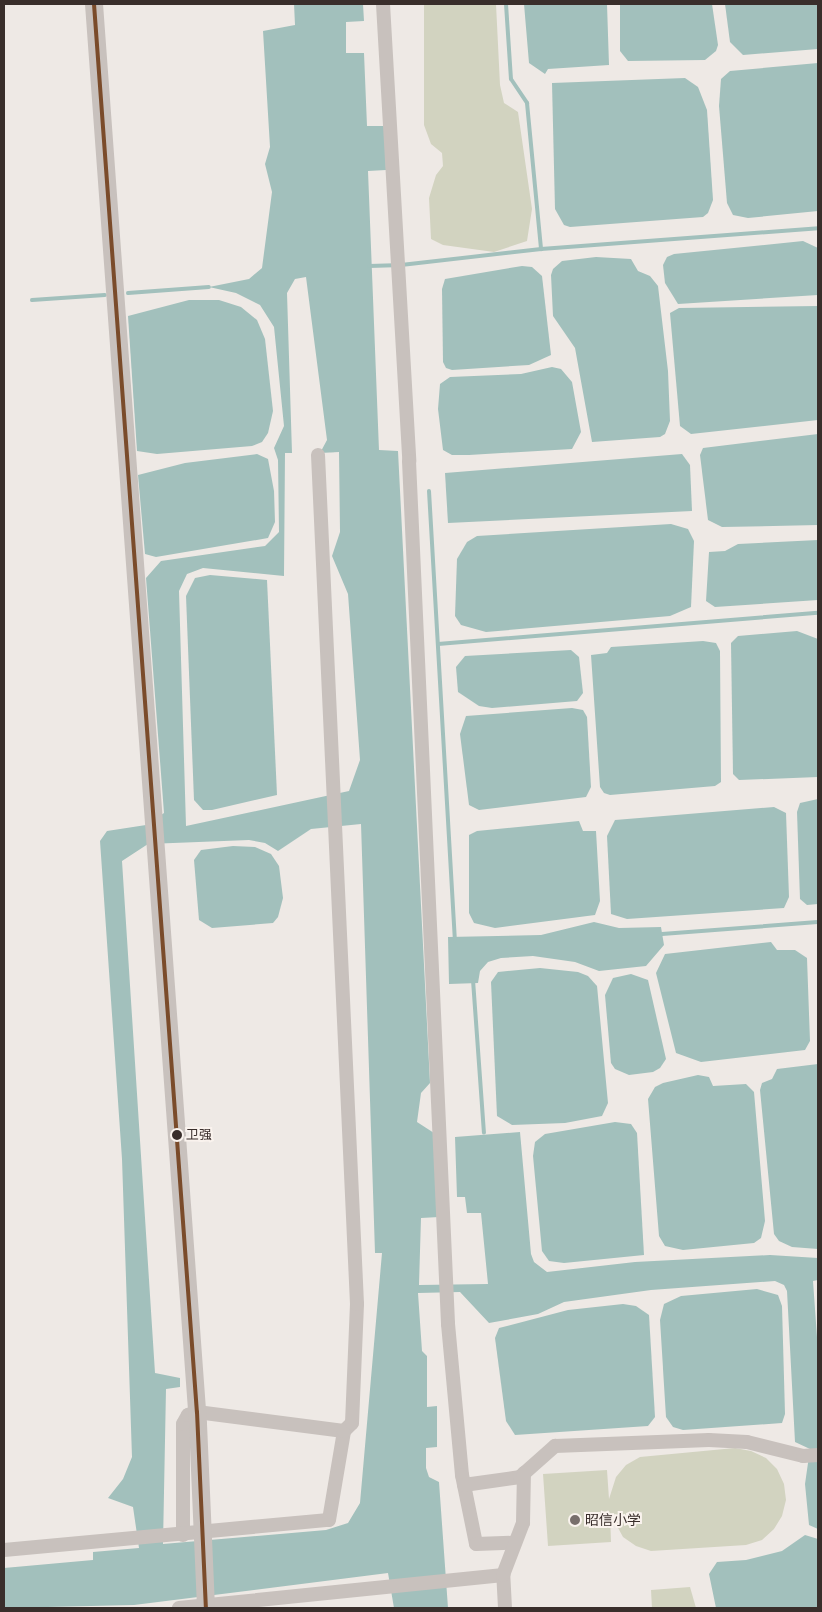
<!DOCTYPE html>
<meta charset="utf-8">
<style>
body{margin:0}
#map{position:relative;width:822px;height:1612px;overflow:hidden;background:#eee9e5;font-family:"Asap Condensed","Noto Sans SC",sans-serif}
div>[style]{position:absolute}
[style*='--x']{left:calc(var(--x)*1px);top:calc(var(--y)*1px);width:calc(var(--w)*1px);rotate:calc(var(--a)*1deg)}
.green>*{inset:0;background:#d2d3c0}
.water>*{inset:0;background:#a2c0bc}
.stream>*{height:4px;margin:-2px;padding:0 2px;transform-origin:2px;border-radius:2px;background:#a2c0bc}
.minor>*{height:14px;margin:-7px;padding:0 7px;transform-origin:7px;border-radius:7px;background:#c8c1bd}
.tertiary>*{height:18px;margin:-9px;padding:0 9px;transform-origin:9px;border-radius:9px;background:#c8c1bd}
.tertiary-bridge>*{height:18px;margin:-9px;padding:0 9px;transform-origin:9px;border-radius:9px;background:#c8c1bd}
.bus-1>*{height:4px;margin:-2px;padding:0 2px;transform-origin:2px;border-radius:2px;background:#7a4b2a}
.dots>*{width:14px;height:14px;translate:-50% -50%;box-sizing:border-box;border:2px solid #faf3ee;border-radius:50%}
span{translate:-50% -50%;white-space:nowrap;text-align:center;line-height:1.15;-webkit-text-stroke:4px #faf3ee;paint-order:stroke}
.bus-label{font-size:13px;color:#392e2b}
.left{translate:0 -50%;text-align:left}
.poi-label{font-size:14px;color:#392e2b}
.frame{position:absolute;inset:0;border:5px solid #392e2b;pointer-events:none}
</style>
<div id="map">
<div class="green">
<div style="clip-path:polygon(424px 4px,496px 4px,500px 85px,504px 103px,518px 112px,532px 209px,527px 241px,494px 252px,443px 245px,431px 239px,429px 198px,436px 175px,443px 166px,442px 153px,431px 144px,424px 125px)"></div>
<div style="clip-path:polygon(735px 1448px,751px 1451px,766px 1458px,777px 1469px,784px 1484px,786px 1500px,782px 1516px,774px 1529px,762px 1540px,746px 1545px,651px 1551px,636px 1546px,623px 1537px,610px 1513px,611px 1542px,548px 1546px,543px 1474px,607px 1470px,609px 1499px,616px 1477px,626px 1465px,640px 1457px)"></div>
<div style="clip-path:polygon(690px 1587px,696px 1608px,652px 1608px,651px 1590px)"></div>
</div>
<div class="water">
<div style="clip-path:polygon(evenodd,294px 4px,363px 4px,364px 21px,346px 22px,346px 53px,364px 53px,367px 126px,385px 126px,386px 170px,368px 171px,379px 450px,398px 451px,430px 1083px,421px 1093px,417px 1122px,434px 1133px,439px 1217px,421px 1218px,419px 1285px,488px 1284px,481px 1213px,467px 1213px,465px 1197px,457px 1197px,455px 1137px,520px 1132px,531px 1254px,534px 1262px,547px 1272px,635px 1262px,770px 1255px,818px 1258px,818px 1280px,813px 1281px,818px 1351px,818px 1529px,809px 1525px,805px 1484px,810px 1449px,795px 1442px,787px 1291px,784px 1285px,775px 1281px,651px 1290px,564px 1302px,538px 1314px,489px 1323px,460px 1292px,418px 1293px,422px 1351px,427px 1356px,427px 1407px,437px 1406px,437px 1447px,426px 1448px,426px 1468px,429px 1477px,439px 1482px,448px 1608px,394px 1608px,388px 1573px,134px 1605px,4px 1608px,4px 1568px,93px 1560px,93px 1552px,139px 1548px,133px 1507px,108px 1498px,123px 1479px,132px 1457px,122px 1159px,100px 841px,107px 831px,146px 825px,164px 813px,146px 578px,161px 561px,265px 546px,279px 532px,278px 460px,274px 448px,284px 426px,274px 327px,260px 305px,236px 293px,209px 287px,249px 279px,262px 268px,272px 192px,265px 164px,270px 147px,263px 31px,295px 25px,294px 4px,306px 277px,327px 440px,320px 453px,339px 452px,340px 532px,332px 556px,348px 594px,360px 760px,349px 791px,186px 826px,179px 591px,187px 574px,203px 568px,284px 576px,285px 453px,292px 453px,287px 293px,295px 279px,306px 277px,294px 4px,361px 824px,375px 1253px,382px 1253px,360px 1503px,348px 1523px,326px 1530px,163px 1544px,166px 1389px,180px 1387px,180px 1378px,155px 1373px,122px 861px,148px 844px,249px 840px,265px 843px,278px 851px,311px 829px,361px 824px)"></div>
<div style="clip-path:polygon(524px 4px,607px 4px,609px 65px,548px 69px,545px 74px,529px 63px)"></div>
<div style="clip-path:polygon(620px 4px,712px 4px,718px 45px,716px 51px,705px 60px,628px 61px,620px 51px)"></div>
<div style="clip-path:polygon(725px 4px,818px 4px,818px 49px,743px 55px,730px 42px)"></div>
<div style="clip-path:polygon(818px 63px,818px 211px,748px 218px,733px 215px,727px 203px,719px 106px,721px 79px,730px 71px)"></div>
<div style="clip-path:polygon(685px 78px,698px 87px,707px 110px,713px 200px,708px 213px,703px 217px,570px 227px,564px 225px,555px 209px,552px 83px)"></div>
<div style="clip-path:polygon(803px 241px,818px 248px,818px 295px,678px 304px,665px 283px,663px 265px,667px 257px,674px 254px)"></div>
<div style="clip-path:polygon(596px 257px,631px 259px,638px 271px,650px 276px,658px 286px,668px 371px,670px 421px,665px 434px,660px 437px,592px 442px,575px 348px,553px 316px,551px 275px,553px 269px,562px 261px)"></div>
<div style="clip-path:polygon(522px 266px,532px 267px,542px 276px,551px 355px,529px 365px,452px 370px,446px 368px,443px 362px,442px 289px,445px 279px)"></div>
<div style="clip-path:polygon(189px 300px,219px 300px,241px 307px,257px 320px,265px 339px,273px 411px,268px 433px,262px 442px,252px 446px,157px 454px,137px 451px,128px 316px)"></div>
<div style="clip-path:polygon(818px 306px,818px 420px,691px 434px,680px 426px,670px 313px,679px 308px)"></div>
<div style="clip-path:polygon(552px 367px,561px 369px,572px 382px,581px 432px,572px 449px,469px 455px,452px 455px,443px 450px,438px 409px,440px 384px,450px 377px,521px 374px)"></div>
<div style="clip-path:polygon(818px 434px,818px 525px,722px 527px,708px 520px,700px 455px,703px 448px)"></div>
<div style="clip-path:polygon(257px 454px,268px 459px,274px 491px,275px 522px,268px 538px,156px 557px,145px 554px,138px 475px,185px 463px)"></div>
<div style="clip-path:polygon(682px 454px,690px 465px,692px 511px,448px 523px,445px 473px)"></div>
<div style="clip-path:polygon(671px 524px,688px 529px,694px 541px,691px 607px,670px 616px,486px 632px,461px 625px,455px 616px,457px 559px,467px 542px,477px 536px)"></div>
<div style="clip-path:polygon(818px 540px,818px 600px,715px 607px,706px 601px,709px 552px,725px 551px,738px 544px)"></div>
<div style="clip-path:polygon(210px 575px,267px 580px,277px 795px,212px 810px,203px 810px,194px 800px,186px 596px,195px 578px)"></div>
<div style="clip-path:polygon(797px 631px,818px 639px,818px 777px,739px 780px,733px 774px,731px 643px,738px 636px)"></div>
<div style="clip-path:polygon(703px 641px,716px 643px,720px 651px,721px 782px,715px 786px,610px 795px,604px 793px,600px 787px,591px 655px,607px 653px,611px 647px)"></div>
<div style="clip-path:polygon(571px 650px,579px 657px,583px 693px,577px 701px,492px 708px,479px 706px,458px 692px,456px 667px,465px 656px)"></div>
<div style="clip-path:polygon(572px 708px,583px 710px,587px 717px,591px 787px,586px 797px,479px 810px,469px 805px,460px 734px,466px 716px)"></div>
<div style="clip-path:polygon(818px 799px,818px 904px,807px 905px,800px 899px,797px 812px,800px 803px)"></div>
<div style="clip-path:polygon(774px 807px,786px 813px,789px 897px,784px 908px,627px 919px,611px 914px,607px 836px,615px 820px)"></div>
<div style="clip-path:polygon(579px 821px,583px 831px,596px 831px,600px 901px,595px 915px,495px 928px,474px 923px,469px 913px,469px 835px,477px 831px)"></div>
<div style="clip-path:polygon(233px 846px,255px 847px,271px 854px,279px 866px,283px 898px,278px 917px,273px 923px,212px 928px,199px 920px,194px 860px,201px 850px)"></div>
<div style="clip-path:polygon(594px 922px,619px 928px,661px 927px,664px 945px,646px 966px,599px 971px,575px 962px,533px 956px,501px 958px,488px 962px,480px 971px,478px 983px,449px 984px,448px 937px,541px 935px)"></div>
<div style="clip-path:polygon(771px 942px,777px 950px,795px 950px,807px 958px,810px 1041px,805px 1050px,701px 1062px,676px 1053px,656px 973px,665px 954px)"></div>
<div style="clip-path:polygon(540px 968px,578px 972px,588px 976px,597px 986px,608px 1103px,602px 1116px,565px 1123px,512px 1125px,497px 1116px,491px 982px,498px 972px)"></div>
<div style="clip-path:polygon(631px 974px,648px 980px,666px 1059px,660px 1068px,653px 1072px,629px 1075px,615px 1069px,611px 1063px,605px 995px,613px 978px)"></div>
<div style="clip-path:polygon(818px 1064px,818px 1249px,792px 1247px,779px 1241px,774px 1234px,760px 1090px,762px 1083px,772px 1079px,777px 1069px)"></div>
<div style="clip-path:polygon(698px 1075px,709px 1077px,713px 1086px,746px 1084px,754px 1092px,765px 1221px,761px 1238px,754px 1243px,683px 1250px,665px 1246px,659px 1236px,648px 1099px,655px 1087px,663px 1083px)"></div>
<div style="clip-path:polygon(615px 1122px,631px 1124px,637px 1133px,644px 1255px,564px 1263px,549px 1261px,542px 1251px,533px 1156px,535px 1142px,545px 1134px)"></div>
<div style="clip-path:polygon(757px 1289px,778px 1295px,782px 1306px,785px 1414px,782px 1423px,683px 1430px,673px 1427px,666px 1417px,660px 1320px,664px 1304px,681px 1296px)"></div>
<div style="clip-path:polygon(623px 1304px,636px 1306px,649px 1315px,655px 1417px,648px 1426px,515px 1435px,506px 1421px,495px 1338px,499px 1328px,568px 1310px)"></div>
<div style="clip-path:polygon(805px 1535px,818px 1539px,818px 1608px,716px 1608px,709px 1574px,717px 1562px,746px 1560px,782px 1551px)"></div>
</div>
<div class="stream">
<div style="--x:506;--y:4;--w:75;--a:86.2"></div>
<div style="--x:511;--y:79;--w:29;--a:56"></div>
<div style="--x:527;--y:103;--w:147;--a:84.5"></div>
<div style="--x:401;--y:265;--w:141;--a:-6.5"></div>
<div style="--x:541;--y:249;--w:278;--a:-4.3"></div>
<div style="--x:369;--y:266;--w:25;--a:-2"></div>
<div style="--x:128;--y:293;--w:81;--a:-4.2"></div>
<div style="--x:32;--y:300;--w:73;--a:-3.9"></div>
<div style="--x:429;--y:491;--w:450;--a:86.7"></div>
<div style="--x:438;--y:644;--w:381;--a:-4.7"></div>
<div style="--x:662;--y:934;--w:156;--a:-4.4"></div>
<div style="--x:473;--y:980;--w:153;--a:85.9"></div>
</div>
<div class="minor">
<div style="--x:383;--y:4;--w:458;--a:86.7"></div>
<div style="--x:409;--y:461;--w:864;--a:87.41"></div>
<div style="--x:448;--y:1324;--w:152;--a:84.7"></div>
<div style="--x:462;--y:1475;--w:70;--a:78.5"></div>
<div style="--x:476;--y:1544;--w:37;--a:-2"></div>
<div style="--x:464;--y:1485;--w:57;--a:-8.1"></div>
<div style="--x:520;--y:1477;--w:47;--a:-41.5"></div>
<div style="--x:555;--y:1446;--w:154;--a:-2.2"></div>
<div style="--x:709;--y:1440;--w:38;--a:3"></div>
<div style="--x:747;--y:1442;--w:58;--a:14"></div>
<div style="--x:803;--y:1456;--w:15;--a:-4"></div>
<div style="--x:183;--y:1535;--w:111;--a:-90"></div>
<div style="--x:183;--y:1424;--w:10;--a:-61"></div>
<div style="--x:188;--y:1415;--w:9;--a:-18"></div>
<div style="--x:197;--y:1412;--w:148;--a:7.4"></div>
<div style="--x:4;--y:1550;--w:326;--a:-5.3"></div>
<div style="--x:329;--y:1520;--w:90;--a:-80.4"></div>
<div style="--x:344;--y:1431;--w:11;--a:-45"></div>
<div style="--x:352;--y:1423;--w:119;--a:-87.6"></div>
<div style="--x:357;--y:1304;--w:850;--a:-92.63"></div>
<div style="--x:179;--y:1608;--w:326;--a:-5.8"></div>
<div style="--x:505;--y:1608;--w:33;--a:-93"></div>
<div style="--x:503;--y:1575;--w:56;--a:-69"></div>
<div style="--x:523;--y:1523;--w:50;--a:-88.9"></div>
</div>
<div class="tertiary">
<div style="--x:94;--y:4;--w:1424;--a:85.81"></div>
</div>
<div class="tertiary-bridge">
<div style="--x:198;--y:1424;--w:184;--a:87.5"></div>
</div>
<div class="bus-1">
<div style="--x:94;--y:4;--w:1412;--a:85.82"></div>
<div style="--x:197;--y:1412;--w:196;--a:87.4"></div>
</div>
<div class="dots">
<div style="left:177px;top:1135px;background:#392e2b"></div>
<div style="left:575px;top:1520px;background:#786f6c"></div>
</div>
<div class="bus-label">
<span class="left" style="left:186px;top:1135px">卫强</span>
</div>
<div class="poi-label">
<span class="left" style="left:585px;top:1520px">昭信小学</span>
</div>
<div class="frame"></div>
</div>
